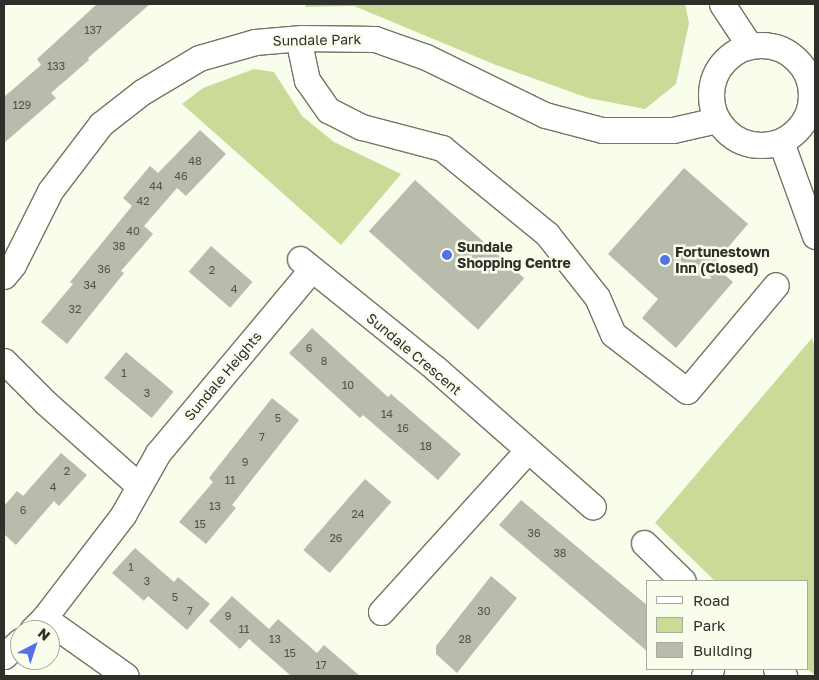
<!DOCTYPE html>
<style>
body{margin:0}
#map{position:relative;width:819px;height:680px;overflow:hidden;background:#f8fdec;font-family:"Golos Text",sans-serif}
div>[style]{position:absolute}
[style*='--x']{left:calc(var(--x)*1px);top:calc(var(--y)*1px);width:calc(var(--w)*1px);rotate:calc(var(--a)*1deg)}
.green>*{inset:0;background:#cadb98}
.building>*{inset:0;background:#b7bcac;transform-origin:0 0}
.roads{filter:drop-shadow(1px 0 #727667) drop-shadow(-1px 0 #727667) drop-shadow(0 1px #727667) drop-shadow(0 -1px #727667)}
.minor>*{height:25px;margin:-12.5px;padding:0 12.5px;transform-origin:12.5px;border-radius:12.5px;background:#fff}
.minor>.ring{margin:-12.5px;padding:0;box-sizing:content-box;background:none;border:25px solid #fff;border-radius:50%}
.dots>*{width:14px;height:14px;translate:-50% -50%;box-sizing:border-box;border:2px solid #f8fdec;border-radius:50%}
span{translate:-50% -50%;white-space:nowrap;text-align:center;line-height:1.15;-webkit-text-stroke:5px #f8fdec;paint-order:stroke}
.number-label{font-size:11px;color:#50534a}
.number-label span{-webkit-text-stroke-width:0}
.street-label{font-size:14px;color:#2e302a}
.poi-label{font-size:14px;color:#2e302a;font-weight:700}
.left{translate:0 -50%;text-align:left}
.frame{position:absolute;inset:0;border:5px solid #2e302a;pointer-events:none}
.legend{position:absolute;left:646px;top:580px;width:162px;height:90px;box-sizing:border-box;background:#f8fdec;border:1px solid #a7ab9e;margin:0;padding:6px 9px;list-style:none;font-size:15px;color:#2e302a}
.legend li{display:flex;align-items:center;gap:10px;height:25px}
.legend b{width:25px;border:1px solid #a7ab9e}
.north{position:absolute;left:10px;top:620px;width:50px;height:50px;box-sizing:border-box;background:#f8fdec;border:1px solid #a7ab9e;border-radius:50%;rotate:40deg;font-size:14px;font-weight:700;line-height:20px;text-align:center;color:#2e302a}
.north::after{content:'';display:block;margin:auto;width:18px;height:22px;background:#5370e5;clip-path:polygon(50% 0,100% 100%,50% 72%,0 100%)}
</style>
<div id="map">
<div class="green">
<div style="clip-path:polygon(306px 4px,685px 4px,689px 23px,676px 84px,645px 109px,588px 98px,496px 65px,354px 6px,305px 7px)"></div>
<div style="clip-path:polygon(254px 69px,274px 72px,302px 116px,334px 142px,401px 174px,341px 245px,182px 104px,203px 88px)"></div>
<div style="clip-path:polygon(812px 338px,815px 349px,815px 675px,807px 669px,808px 581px,715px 581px,655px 523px)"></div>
</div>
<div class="building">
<div style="clip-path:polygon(97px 4px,150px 4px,88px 58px,89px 60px,51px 93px,56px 98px,4px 143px,4px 97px,41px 65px,37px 59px)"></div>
<div style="clip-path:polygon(200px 130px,226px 154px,186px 196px,177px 188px,144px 226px,153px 234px,121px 271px,124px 273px,67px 344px,41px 322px,73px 284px,70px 282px,132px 206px,123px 198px,150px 166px,158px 173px)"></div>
<div style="clip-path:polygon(684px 168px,748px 224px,713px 265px,733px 282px,676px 348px,642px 318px,658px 299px,608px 254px)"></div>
<div style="left:415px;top:180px;width:147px;height:69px;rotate:42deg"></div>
<div style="left:211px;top:246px;width:55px;height:34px;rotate:41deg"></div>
<div style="clip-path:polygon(312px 328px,388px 397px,391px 394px,461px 454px,438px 480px,363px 415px,360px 418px,289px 353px)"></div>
<div style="left:126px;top:352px;width:62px;height:34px;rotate:40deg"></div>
<div style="clip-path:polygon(272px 398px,299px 420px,232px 505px,236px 508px,206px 544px,179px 522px,213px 482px,209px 478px)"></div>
<div style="clip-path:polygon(61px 453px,87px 475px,59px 506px,54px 501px,16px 545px,4px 534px,4px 506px,17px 491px,23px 496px)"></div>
<div style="left:365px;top:479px;width:35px;height:94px;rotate:41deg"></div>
<div style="clip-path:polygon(521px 500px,648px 606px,648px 652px,499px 525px)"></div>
<div style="clip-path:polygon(135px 548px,174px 582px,178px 577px,210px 604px,187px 630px,148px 596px,144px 601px,112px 573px)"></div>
<div style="clip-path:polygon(491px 576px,517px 598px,457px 673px,436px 654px,436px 646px)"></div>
<div style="clip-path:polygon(232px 596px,269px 629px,278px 619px,317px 653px,324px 645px,360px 676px,291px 676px,249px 639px,240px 649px,209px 621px)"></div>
</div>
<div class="roads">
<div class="minor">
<div style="--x:722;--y:4;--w:49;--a:56.6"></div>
<div style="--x:302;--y:38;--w:14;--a:94"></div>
<div style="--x:301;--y:52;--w:29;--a:78"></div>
<div style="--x:307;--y:80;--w:37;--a:55"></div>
<div style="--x:328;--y:110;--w:38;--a:27"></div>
<div style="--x:362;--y:127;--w:83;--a:14.7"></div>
<div style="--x:442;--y:148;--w:136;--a:39.3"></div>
<div style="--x:547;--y:234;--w:80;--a:51.6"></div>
<div style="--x:597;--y:297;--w:40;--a:66.6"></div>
<div style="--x:613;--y:334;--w:93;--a:37.6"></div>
<div style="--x:687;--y:391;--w:138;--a:-50"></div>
<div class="ring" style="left:711px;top:45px;width:75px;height:75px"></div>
<div style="--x:781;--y:142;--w:100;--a:70.1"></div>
<div style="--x:300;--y:259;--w:174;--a:38.9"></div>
<div style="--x:435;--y:368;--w:210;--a:41.3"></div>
<div style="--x:4;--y:276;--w:14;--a:-51"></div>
<div style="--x:13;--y:265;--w:83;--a:-63.4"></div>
<div style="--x:50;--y:191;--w:84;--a:-52.7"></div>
<div style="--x:101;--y:124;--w:52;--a:-38"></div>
<div style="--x:142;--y:92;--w:66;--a:-30.8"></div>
<div style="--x:199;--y:58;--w:58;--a:-15.9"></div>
<div style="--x:255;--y:42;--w:47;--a:-4.9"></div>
<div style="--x:302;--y:38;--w:73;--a:0.8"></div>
<div style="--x:375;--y:39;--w:54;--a:19.4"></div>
<div style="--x:426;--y:57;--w:132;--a:26"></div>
<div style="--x:545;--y:115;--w:59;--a:14.7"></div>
<div style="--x:602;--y:130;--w:71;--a:0"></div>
<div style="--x:673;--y:130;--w:45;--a:-12.8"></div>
<div style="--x:4;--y:361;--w:59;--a:45"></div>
<div style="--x:46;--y:403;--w:123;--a:41.7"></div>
<div style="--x:644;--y:543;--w:54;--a:44.3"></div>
<div style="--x:381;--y:612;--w:216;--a:-47.8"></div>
<div style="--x:44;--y:618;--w:100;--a:35.3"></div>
<div style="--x:32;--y:630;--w:17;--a:-45"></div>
<div style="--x:44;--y:618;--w:130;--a:-52.5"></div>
<div style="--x:123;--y:515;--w:71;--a:-60.6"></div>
<div style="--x:158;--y:453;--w:239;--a:-50.1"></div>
<div style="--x:4;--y:656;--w:22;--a:-43"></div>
<div style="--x:776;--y:669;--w:11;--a:41"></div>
<div style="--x:704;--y:676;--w:10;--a:-45"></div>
</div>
</div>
<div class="dots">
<div style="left:447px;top:255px;background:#5370e5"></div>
<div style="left:665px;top:260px;background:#5370e5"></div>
</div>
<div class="number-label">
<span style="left:93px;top:30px">137</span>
<span style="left:56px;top:66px">133</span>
<span style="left:22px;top:105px">129</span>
<span style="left:195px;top:161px">48</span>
<span style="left:181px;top:176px">46</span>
<span style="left:156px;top:186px">44</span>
<span style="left:143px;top:201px">42</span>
<span style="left:133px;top:231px">40</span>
<span style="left:119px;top:246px">38</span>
<span style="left:104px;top:269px">36</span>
<span style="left:212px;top:270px">2</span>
<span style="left:90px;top:285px">34</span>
<span style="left:234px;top:289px">4</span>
<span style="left:75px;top:309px">32</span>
<span style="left:309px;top:348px">6</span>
<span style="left:324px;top:361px">8</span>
<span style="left:124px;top:373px">1</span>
<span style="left:348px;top:385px">10</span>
<span style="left:147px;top:393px">3</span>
<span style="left:387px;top:414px">14</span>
<span style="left:278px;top:418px">5</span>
<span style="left:403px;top:428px">16</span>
<span style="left:262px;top:437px">7</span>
<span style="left:426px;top:446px">18</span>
<span style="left:245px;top:462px">9</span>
<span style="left:67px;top:471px">2</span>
<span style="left:230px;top:480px">11</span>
<span style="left:53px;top:487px">4</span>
<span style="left:215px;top:506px">13</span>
<span style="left:23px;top:510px">6</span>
<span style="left:358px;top:514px">24</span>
<span style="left:200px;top:524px">15</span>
<span style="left:534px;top:533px">36</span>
<span style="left:336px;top:538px">26</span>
<span style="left:560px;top:553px">38</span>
<span style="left:131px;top:567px">1</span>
<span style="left:147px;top:581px">3</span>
<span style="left:175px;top:597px">5</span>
<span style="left:190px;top:611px">7</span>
<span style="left:484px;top:611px">30</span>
<span style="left:228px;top:616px">9</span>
<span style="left:244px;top:629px">11</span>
<span style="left:275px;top:639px">13</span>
<span style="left:465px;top:639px">28</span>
<span style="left:290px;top:653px">15</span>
<span style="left:321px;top:665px">17</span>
</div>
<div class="street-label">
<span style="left:317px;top:40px;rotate:-1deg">Sundale Park</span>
<span style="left:414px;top:354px;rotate:40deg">Sundale Crescent</span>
<span style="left:223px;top:376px;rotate:-50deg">Sundale Heights</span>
</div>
<div class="poi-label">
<span class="left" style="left:457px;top:255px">Sundale<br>Shopping Centre</span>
<span class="left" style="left:675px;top:260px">Fortunestown<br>Inn (Closed)</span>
</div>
<div class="frame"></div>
<ul class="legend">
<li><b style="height:6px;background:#fff"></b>Road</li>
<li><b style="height:14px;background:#cadb98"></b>Park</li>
<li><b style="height:14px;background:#b7bcac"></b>Building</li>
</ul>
<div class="north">N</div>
</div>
